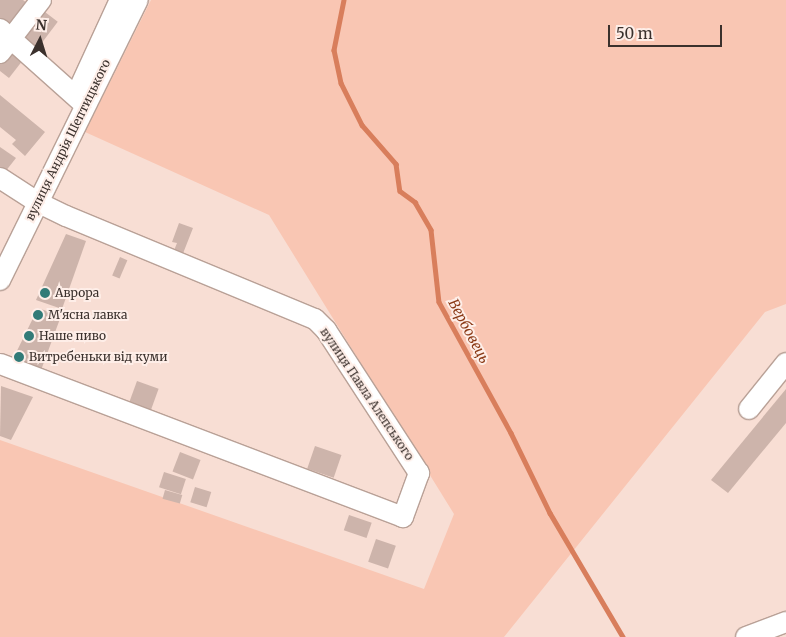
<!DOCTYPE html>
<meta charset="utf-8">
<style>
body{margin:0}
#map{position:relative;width:786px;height:637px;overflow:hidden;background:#f8ded4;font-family:Merriweather,serif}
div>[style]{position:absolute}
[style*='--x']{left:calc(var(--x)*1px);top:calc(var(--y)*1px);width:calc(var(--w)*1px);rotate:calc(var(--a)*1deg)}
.green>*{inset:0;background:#f9c6b3}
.stream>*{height:4.5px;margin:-2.25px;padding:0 2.25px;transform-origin:2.25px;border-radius:2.25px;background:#d87e5c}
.building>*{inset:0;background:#cdb4ab;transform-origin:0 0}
.roads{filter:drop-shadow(1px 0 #b9a197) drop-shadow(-1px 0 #b9a197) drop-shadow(0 1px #b9a197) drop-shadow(0 -1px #b9a197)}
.minor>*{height:20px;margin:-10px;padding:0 10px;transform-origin:10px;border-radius:10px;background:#fff}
.dots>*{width:14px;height:14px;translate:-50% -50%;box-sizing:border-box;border:2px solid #feeee8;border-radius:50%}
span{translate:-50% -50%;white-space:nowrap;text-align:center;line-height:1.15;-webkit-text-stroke:4px #feeee8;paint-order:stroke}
.street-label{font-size:12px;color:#3b312d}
.poi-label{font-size:12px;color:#3b312d}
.left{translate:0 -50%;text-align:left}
.water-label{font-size:14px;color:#8a3915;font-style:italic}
.north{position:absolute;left:15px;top:15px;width:50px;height:50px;-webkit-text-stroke:4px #feeee8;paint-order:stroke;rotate:5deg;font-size:14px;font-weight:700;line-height:20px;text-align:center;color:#3b312d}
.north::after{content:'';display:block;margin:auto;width:18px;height:22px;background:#3b312d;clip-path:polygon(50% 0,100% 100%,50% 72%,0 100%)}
.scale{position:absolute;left:608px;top:25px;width:114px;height:22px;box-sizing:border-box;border:2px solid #3b312d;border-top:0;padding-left:6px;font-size:15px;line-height:18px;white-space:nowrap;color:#3b312d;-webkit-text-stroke:4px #feeee8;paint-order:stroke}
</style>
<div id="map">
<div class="green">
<div style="clip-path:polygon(151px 0,786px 0,786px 304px,765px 312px,504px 637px,0 637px,0 440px,424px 589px,454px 514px,269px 215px,85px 132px)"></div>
</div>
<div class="stream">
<div style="--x:344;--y:0;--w:51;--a:101.3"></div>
<div style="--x:334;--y:50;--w:34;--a:78"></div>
<div style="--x:341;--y:83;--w:47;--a:63.4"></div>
<div style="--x:362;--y:125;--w:52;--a:48.9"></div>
<div style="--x:396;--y:164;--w:27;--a:82"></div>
<div style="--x:400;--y:191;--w:19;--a:36"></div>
<div style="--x:415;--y:202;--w:32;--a:60"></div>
<div style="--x:431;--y:230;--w:72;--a:83.7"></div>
<div style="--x:439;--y:302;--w:149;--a:61.2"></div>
<div style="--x:511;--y:433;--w:89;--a:64"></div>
<div style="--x:550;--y:513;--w:144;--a:59.5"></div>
</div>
<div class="building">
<div style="clip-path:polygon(0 0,23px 0,27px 3px,8px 26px,0 19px)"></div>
<div style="left:41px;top:9px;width:21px;height:33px;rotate:37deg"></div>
<div style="clip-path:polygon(9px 49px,23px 60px,9px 78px,0 71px,0 60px)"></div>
<div style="clip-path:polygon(0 95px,45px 132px,25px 156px,12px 144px,16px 140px,0 127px)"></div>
<div style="clip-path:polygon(0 147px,16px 158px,5px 172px,0 168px)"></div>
<div style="clip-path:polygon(179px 223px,193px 228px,182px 256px,173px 253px,177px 243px,172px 242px)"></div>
<div style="clip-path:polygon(66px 234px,86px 241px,62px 309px,36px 300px)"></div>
<div style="left:120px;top:257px;width:8px;height:20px;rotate:23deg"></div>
<div style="clip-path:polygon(38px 308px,61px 316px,40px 373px,11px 363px)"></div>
<div style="left:137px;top:381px;width:23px;height:28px;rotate:20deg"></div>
<div style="clip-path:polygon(1px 386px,33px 397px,11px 440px,0 436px)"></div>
<div style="clip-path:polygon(786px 389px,786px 423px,728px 493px,711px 480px)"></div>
<div style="left:315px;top:446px;width:28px;height:24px;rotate:19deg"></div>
<div style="left:180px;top:452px;width:22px;height:21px;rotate:21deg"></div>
<div style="left:164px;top:472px;width:23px;height:16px;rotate:18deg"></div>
<div style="left:195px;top:487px;width:17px;height:16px;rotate:17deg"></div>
<div style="left:165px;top:490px;width:18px;height:9px;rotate:16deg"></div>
<div style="left:349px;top:515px;width:24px;height:16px;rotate:19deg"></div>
<div style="left:376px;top:539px;width:21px;height:24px;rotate:19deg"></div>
</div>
<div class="roads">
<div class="minor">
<div style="--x:0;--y:29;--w:113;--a:41.8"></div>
<div style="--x:0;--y:53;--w:67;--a:-52.3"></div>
<div style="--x:79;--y:89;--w:98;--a:-65.3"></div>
<div style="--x:0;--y:178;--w:44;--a:33"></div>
<div style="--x:37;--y:202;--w:32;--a:26"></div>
<div style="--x:66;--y:216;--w:269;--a:22.5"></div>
<div style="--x:315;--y:319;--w:16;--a:45"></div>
<div style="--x:326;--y:330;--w:171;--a:57"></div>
<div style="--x:419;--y:473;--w:47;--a:110"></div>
<div style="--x:403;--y:517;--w:431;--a:-159.2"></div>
<div style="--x:0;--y:280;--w:312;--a:-63.8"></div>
<div style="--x:749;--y:409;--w:59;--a:-51.2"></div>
<div style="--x:746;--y:637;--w:43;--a:-20.6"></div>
</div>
</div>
<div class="dots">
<div style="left:45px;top:293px;background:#327b78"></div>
<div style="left:38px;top:315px;background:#327b78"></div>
<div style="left:29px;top:336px;background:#327b78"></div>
<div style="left:19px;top:357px;background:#327b78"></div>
</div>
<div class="street-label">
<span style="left:68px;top:140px;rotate:-64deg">вулиця Андрія Шептицького</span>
<span style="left:367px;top:394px;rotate:56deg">вулиця Павла Алепського</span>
</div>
<div class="poi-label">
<span class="left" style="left:55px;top:293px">Аврора</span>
<span class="left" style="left:48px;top:315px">М'ясна лавка</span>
<span class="left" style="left:39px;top:336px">Наше пиво</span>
<span class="left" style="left:29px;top:357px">Витребеньки від куми</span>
</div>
<div class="water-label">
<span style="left:469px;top:331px;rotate:62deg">Вербовець</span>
</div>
<div class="north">N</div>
<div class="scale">50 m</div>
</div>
